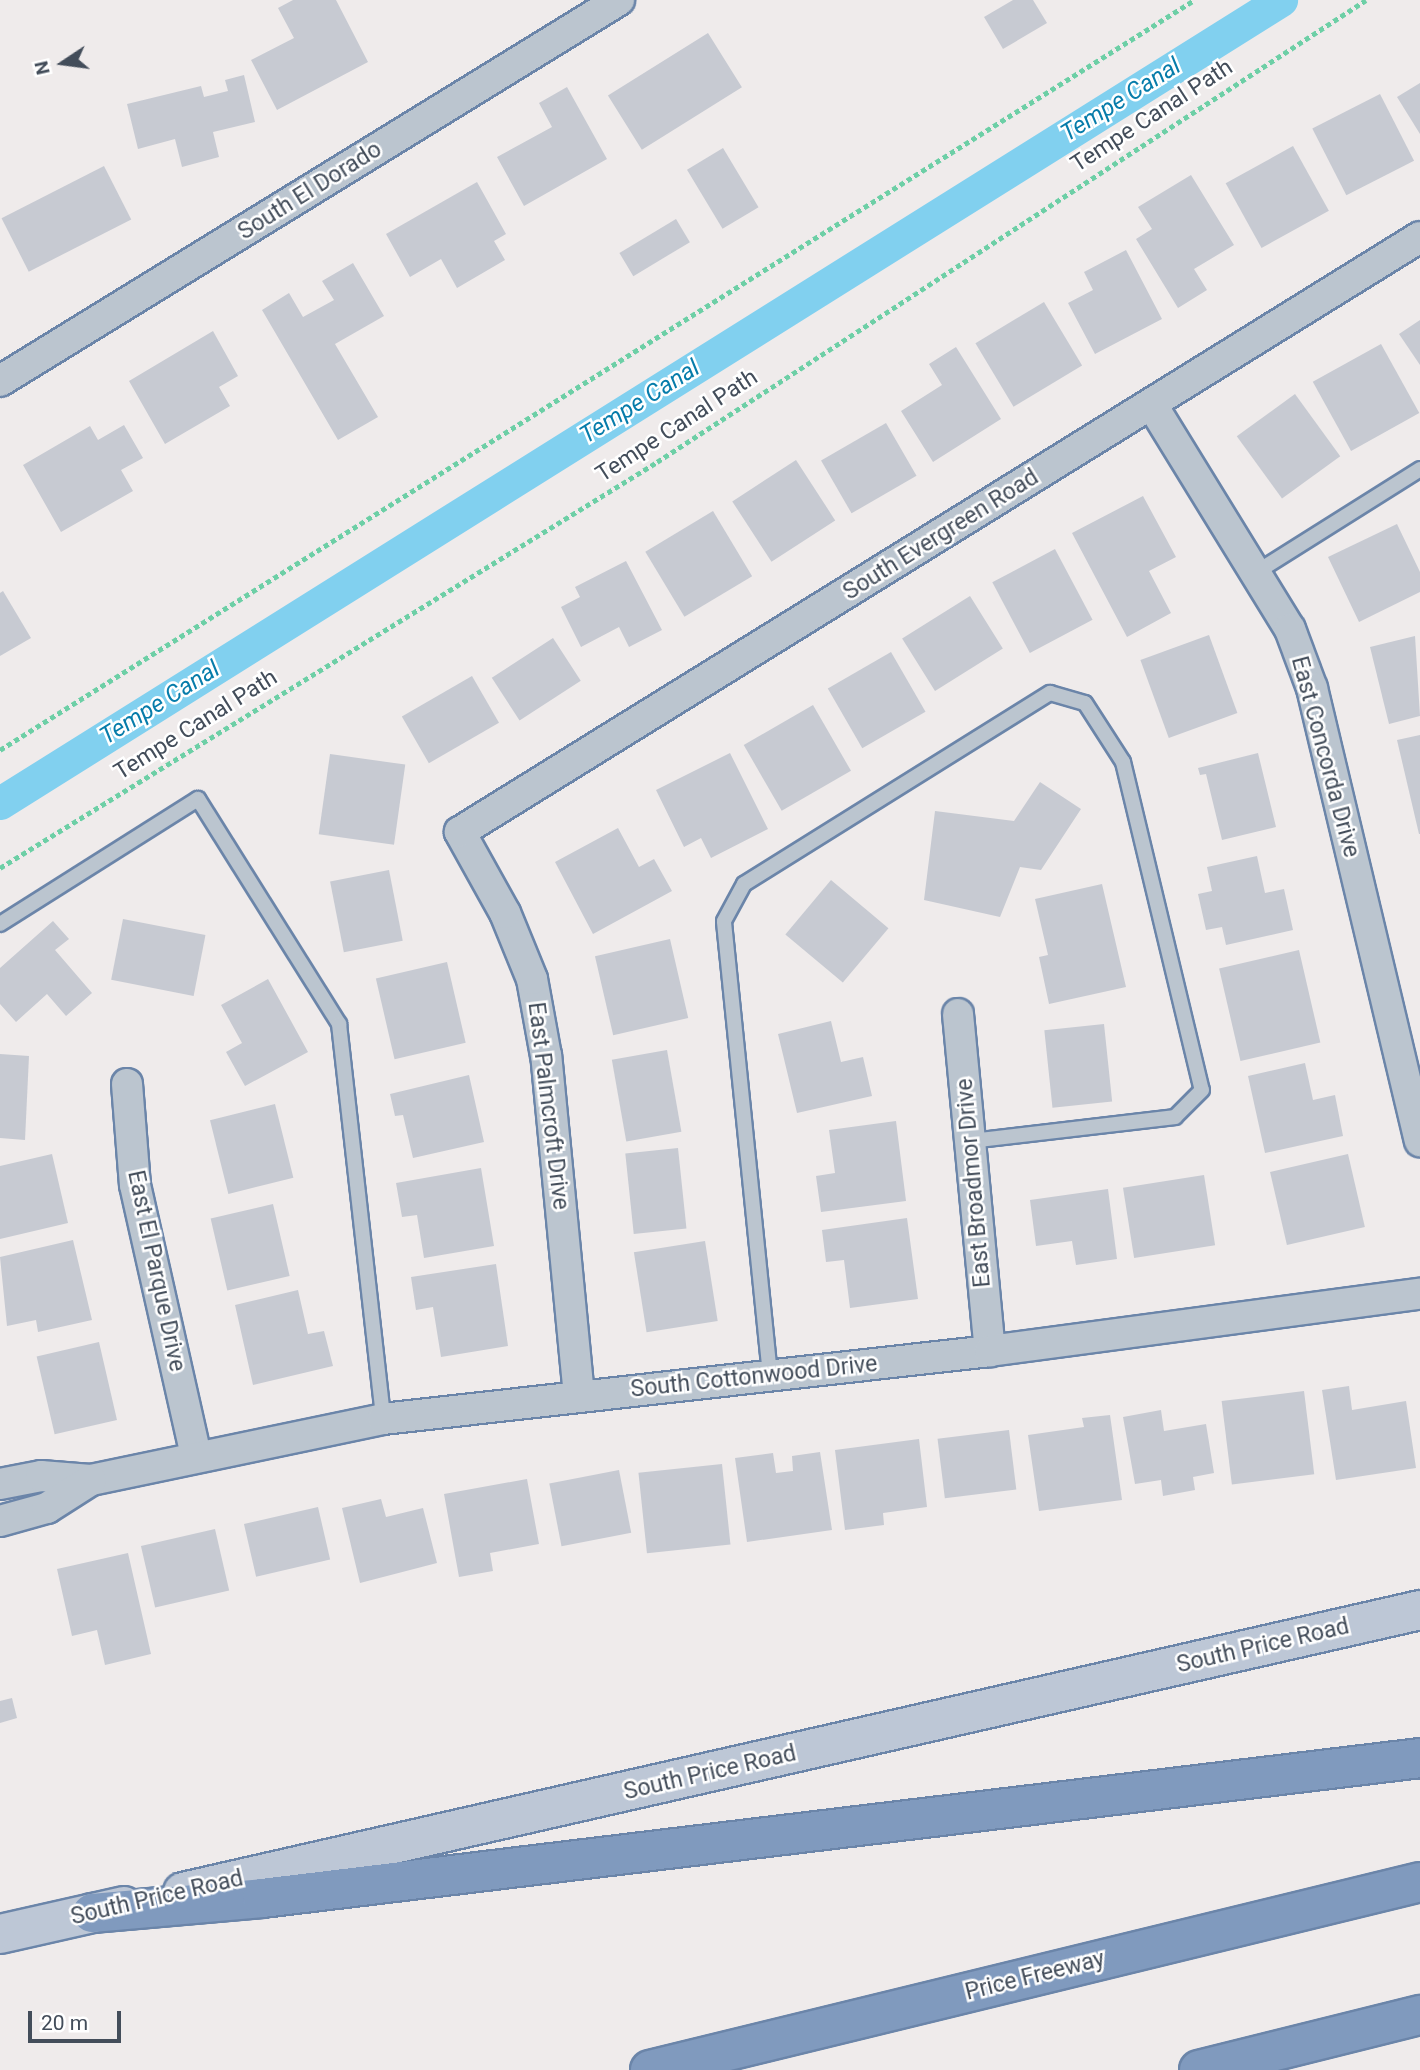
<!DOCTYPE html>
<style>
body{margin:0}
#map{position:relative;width:1420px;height:2070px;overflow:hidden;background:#efebeb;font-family:Roboto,sans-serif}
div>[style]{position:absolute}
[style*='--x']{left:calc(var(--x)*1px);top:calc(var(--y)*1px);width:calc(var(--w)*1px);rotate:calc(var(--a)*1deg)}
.canal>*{height:33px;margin:-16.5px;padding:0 16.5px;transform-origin:16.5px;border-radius:16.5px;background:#81d0ef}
.building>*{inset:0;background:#c7cad2;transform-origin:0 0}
.path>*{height:4.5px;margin-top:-2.25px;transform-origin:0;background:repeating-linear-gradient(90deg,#6dcfa6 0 5px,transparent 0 8.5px)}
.roads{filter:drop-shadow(2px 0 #6b85a9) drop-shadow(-2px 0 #6b85a9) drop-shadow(0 2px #6b85a9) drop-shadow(0 -2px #6b85a9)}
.service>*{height:14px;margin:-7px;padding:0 7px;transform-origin:7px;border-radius:7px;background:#bbc5cf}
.minor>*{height:30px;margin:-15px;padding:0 15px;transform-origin:15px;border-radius:15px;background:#bbc5cf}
.secondary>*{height:38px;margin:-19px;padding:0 19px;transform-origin:19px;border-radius:19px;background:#bdc7d6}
.motorway>*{height:38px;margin:-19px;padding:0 19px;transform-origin:19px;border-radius:19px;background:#809abe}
span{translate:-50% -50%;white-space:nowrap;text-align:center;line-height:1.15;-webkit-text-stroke:5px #fff;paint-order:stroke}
.street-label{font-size:23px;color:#434d5a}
.water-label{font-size:24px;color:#067caa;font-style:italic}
.north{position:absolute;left:28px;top:28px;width:70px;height:70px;-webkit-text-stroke:5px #fff;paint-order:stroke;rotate:257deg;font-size:19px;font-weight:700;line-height:28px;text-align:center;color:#434d5a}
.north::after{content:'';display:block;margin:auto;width:24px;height:32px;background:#434d5a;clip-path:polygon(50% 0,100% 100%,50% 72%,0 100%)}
.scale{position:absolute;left:28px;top:2011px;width:93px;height:32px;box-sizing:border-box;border:4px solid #434d5a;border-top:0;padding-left:9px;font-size:21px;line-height:24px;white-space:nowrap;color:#434d5a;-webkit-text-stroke:5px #fff;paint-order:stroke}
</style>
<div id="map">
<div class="canal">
<div style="--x:0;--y:803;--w:1512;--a:-32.08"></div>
</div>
<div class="building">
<div style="clip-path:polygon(293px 0,336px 0,368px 62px,277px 110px,251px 60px,294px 38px,278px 8px)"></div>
<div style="clip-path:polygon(1013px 0,1033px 0,1047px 23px,1003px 49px,984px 17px)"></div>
<div style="left:708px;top:33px;width:64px;height:118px;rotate:58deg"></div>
<div style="clip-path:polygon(244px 75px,255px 122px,213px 132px,219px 157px,182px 167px,175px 139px,138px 149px,127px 104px,201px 86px,204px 97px,228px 91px,225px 80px)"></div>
<div style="clip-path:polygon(1420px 83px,1420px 134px,1397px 97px)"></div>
<div style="clip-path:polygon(567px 87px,607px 159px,524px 206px,497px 157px,552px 127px,539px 103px)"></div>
<div style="left:1380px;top:94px;width:75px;height:76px;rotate:63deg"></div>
<div style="left:1293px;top:146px;width:74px;height:77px;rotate:61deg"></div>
<div style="left:723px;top:148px;width:69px;height:42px;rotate:59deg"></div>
<div style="left:104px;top:166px;width:60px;height:115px;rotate:63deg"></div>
<div style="clip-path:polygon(1191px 175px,1234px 245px,1194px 269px,1207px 290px,1178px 308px,1136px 239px,1152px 229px,1138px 207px)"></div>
<div style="clip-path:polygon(477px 182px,506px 234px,494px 241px,505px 260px,457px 288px,441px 259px,410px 277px,386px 234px)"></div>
<div style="left:676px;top:219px;width:27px;height:66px;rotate:59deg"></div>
<div style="clip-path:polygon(1126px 250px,1162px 319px,1095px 354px,1068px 303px,1093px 290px,1084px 272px)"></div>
<div style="clip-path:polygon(353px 263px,384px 316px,335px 344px,378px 417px,338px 440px,262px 310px,289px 293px,303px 317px,334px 300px,322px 281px)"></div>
<div style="left:1044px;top:302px;width:74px;height:80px;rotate:59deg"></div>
<div style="clip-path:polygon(1420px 320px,1420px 365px,1399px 334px)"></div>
<div style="clip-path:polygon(213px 331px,238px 376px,219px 387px,230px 406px,165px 444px,129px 381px)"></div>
<div style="left:1381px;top:344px;width:79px;height:78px;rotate:61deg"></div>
<div style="clip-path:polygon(956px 347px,1001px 419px,933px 462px,901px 411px,942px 385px,929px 364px)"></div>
<div style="left:1295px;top:394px;width:77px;height:72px;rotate:54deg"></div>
<div style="left:886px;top:423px;width:61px;height:75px;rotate:60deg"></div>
<div style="clip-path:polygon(124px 425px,143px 458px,121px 470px,133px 491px,61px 532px,23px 465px,90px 426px,98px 440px)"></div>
<div style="left:796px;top:460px;width:72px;height:76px;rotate:57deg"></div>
<div style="clip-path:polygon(1143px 496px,1176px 557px,1149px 571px,1171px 613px,1127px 637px,1072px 533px)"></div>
<div style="left:713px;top:511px;width:76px;height:79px;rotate:59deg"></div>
<div style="clip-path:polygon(1397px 524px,1420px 572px,1420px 592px,1359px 622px,1328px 557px)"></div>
<div style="left:1055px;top:549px;width:80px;height:71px;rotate:62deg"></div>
<div style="clip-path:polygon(626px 561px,662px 630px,629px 647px,619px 627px,581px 647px,561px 607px,580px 597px,575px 587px)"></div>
<div style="clip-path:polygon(3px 591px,31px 638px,0 656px,0 593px)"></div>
<div style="left:970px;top:596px;width:62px;height:80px;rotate:58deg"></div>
<div style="left:1209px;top:635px;width:83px;height:73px;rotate:70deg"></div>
<div style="clip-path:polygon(1415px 636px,1420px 716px,1389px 724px,1370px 647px)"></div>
<div style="left:553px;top:638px;width:51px;height:73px;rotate:57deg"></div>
<div style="left:891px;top:652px;width:69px;height:73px;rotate:60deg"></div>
<div style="left:472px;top:676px;width:54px;height:81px;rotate:60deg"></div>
<div style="left:813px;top:705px;width:76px;height:80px;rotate:60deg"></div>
<div style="clip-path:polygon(1420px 735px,1420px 834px,1419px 834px,1397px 740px)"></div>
<div style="clip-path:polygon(730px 753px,768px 829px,711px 858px,701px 838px,684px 847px,656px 790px)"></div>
<div style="clip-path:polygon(1258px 753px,1276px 827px,1222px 840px,1206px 774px,1200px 775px,1198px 768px)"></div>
<div style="left:330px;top:754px;width:76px;height:81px;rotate:8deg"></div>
<div style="clip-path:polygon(1040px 782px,1081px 809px,1041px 870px,1020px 867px,1000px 917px,924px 900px,935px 811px,1014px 821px)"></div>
<div style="clip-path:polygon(618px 828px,639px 867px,654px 859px,672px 891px,593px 934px,555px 862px)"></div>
<div style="clip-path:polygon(1257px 856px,1265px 893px,1284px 889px,1293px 930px,1226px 945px,1222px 927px,1206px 930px,1198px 894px,1212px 891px,1207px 867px)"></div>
<div style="left:389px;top:870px;width:72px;height:60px;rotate:79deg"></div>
<div style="left:831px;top:880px;width:75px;height:71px;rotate:40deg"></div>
<div style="clip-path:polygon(1102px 884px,1126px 987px,1049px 1004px,1039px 957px,1048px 955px,1035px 899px)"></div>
<div style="left:123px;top:919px;width:84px;height:62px;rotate:11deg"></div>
<div style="clip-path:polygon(53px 921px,69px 939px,55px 950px,92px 993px,66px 1016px,47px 994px,16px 1022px,0 1004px,0 968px)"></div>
<div style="left:670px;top:939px;width:81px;height:77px;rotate:77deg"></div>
<div style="left:1299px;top:950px;width:95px;height:82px;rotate:77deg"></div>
<div style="left:447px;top:962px;width:83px;height:73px;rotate:77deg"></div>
<div style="clip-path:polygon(268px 979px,308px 1052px,245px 1086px,226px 1052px,242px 1043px,221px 1005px)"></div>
<div style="clip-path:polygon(831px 1021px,841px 1062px,863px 1057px,872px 1096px,797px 1113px,778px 1034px)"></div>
<div style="left:1104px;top:1024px;width:78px;height:60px;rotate:84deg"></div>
<div style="left:667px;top:1050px;width:83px;height:56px;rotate:80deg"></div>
<div style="clip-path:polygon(0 1054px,29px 1056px,25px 1140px,0 1138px)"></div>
<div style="clip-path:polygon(1305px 1063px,1313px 1100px,1335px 1095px,1343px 1136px,1265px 1153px,1248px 1076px)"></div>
<div style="clip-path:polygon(469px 1075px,484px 1142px,413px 1158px,403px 1115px,395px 1116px,390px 1094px)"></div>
<div style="left:275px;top:1104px;width:76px;height:67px;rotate:76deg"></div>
<div style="clip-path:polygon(896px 1121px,906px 1201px,821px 1212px,816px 1176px,835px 1173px,829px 1130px)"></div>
<div style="left:678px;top:1148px;width:81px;height:53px;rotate:84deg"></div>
<div style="clip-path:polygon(52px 1154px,68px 1223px,0 1239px,0 1166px)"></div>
<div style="left:1348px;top:1154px;width:75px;height:80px;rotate:77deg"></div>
<div style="clip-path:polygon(481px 1168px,494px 1246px,424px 1258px,417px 1215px,402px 1217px,396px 1183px)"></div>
<div style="left:1204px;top:1175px;width:71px;height:82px;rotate:81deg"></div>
<div style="clip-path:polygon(1108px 1189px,1117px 1259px,1076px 1265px,1072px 1241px,1036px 1246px,1030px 1200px)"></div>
<div style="left:273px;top:1204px;width:74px;height:64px;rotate:77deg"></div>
<div style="clip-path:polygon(907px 1218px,918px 1299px,850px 1308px,844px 1260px,826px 1262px,822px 1230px)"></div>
<div style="clip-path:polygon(73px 1240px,92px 1320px,38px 1332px,36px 1320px,7px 1326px,0 1257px)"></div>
<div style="left:705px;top:1241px;width:81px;height:72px;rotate:81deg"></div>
<div style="clip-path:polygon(496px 1264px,508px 1346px,441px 1357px,433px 1307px,416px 1310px,411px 1277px)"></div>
<div style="clip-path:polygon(298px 1290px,308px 1334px,324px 1331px,333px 1366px,253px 1385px,235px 1305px)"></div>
<div style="left:99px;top:1342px;width:80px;height:64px;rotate:77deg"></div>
<div style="clip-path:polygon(1349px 1386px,1352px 1410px,1406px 1401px,1416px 1468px,1336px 1480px,1322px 1390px)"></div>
<div style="left:1304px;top:1391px;width:84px;height:83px;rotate:83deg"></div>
<div style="clip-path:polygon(1161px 1410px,1164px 1431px,1206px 1424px,1214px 1473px,1193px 1477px,1195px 1490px,1163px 1496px,1161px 1480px,1135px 1484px,1123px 1417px)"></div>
<div style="clip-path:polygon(1110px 1415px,1122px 1500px,1039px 1511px,1028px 1435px,1084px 1427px,1082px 1418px)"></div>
<div style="left:1009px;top:1430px;width:60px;height:72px;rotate:83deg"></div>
<div style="clip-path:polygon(919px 1439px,927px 1507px,883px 1513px,884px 1525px,845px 1530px,835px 1450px)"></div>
<div style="clip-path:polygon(820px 1452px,832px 1530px,747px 1542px,735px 1458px,773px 1453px,776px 1473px,793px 1471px,792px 1456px)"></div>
<div style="left:722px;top:1464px;width:81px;height:84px;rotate:84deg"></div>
<div style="left:619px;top:1470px;width:64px;height:71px;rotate:79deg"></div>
<div style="clip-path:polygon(527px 1479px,539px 1544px,490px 1553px,493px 1571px,459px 1577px,444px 1494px)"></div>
<div style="clip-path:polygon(381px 1499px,386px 1517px,423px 1508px,437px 1563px,360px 1583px,342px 1508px)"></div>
<div style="left:318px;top:1507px;width:54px;height:76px;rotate:77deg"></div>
<div style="left:215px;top:1529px;width:63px;height:76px;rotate:77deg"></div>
<div style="clip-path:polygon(128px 1553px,151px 1654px,105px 1665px,97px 1630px,72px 1636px,57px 1569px)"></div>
<div style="clip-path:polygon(12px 1698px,17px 1718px,0 1723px,0 1701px)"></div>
</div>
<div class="path">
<div style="--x:0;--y:750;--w:1410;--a:-32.13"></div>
<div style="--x:0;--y:868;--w:772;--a:-31.71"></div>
<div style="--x:657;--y:462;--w:846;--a:-33.09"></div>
</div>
<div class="roads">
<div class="service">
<div style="--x:1252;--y:575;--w:199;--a:-32.2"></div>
<div style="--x:0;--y:924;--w:234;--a:-32.3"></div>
<div style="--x:198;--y:799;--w:266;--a:57.9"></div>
<div style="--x:339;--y:1024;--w:397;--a:83.6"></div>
<div style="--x:770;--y:1375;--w:456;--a:-95.8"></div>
<div style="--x:724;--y:921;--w:42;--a:-61.6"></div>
<div style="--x:744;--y:884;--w:361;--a:-32"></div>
<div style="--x:1050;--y:693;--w:36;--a:16"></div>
<div style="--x:1085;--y:703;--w:70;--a:57.2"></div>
<div style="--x:1123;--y:762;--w:337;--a:76.5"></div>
<div style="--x:1202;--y:1090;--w:38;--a:135"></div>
<div style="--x:1175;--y:1117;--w:206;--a:173.3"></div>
</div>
<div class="minor">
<div style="--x:0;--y:381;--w:727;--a:-31.61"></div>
<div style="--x:1152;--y:405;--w:263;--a:58.4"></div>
<div style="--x:1290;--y:629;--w:63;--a:69.6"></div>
<div style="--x:1312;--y:688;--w:466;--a:76.6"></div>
<div style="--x:958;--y:1014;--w:339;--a:84.6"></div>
<div style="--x:127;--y:1084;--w:101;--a:85.5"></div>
<div style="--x:135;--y:1185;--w:278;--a:77.3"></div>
<div style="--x:579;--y:1396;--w:342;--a:-95.5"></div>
<div style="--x:546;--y:1056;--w:78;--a:-100.3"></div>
<div style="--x:532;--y:979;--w:71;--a:-112.2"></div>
<div style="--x:505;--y:913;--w:93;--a:-119.1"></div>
<div style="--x:460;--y:832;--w:1129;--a:-31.79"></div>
<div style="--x:0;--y:1484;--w:42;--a:-11"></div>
<div style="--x:41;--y:1476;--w:50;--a:4.6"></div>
<div style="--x:91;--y:1480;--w:298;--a:-11.8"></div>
<div style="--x:383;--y:1419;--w:611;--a:-6.39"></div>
<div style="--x:990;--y:1351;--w:434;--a:-7.6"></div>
<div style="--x:0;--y:1521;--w:49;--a:-15.5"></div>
<div style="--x:47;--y:1508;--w:52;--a:-32.5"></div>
</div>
<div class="secondary">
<div style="--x:183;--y:1892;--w:1269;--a:-12.84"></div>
<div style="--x:0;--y:1934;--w:127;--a:-12.7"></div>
</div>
<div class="motorway">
<div style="--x:92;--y:1913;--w:171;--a:-5"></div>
<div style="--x:262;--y:1898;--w:1166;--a:-6.89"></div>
<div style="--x:650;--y:2070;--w:793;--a:-13.72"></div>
<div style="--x:1199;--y:2070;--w:228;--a:-14"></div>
</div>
</div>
<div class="street-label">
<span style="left:1152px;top:116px;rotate:-33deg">Tempe Canal Path</span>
<span style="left:310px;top:191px;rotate:-32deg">South El Dorado</span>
<span style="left:677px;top:426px;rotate:-33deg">Tempe Canal Path</span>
<span style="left:941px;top:535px;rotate:-32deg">South Evergreen Road</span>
<span style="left:196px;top:725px;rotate:-32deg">Tempe Canal Path</span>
<span style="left:1325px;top:757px;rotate:75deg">East Concorda Drive</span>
<span style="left:548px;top:1106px;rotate:83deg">East Palmcroft Drive</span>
<span style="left:974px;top:1183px;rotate:-95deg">East Broadmor Drive</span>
<span style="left:156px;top:1271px;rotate:78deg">East El Parque Drive</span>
<span style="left:754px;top:1377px;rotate:-6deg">South Cottonwood Drive</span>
<span style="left:1263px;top:1646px;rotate:-13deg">South Price Road</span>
<span style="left:710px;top:1773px;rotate:-13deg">South Price Road</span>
<span style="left:157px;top:1898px;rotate:-13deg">South Price Road</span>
<span style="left:1035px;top:1976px;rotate:-14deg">Price Freeway</span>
</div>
<div class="water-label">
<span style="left:1121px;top:100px;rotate:-32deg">Tempe Canal</span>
<span style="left:640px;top:402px;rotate:-32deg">Tempe Canal</span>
<span style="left:160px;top:703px;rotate:-32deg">Tempe Canal</span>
</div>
<div class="north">N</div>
<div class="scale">20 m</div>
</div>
